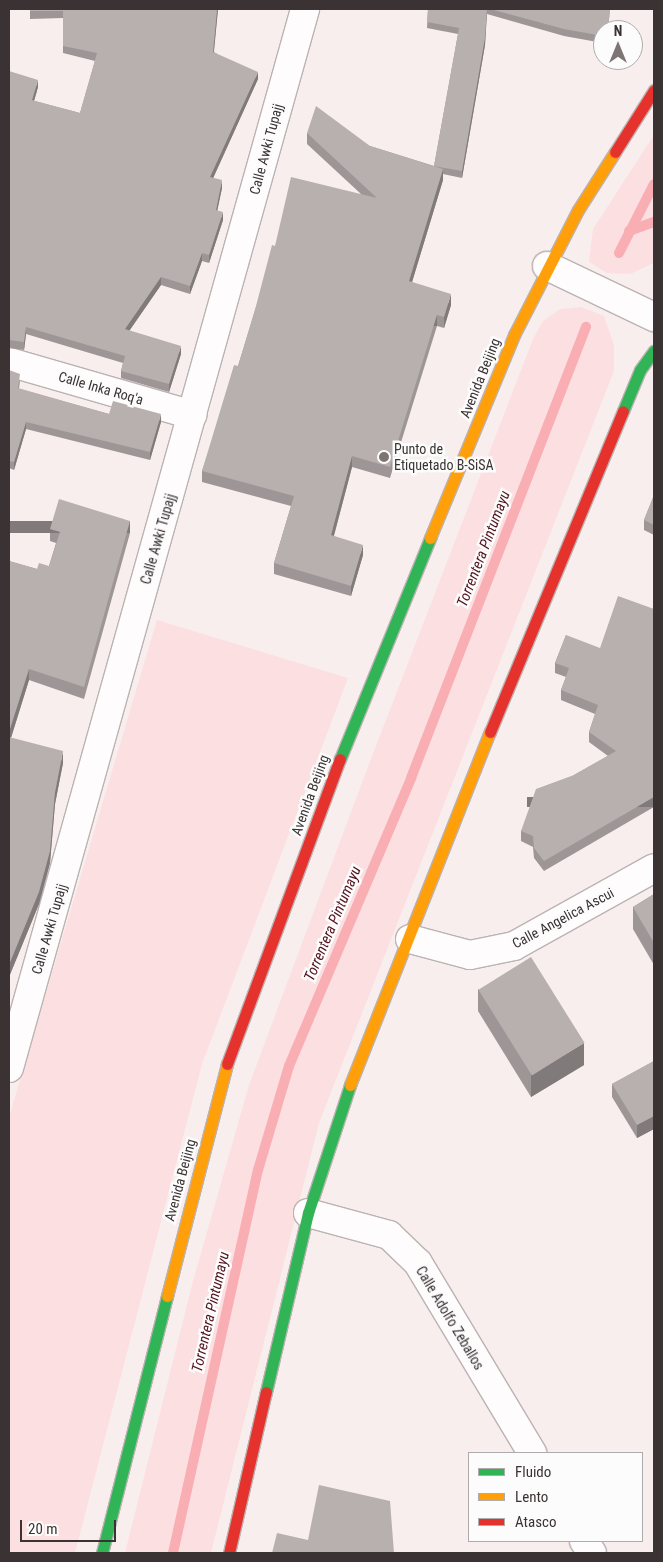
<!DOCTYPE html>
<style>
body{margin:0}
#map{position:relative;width:663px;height:1562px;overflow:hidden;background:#f9eeee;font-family:"Roboto Condensed",sans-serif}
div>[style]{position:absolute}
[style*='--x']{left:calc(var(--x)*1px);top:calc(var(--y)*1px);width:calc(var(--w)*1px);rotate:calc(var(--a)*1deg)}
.green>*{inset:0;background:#fcdfe0}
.stream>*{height:10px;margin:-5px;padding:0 5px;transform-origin:5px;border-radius:5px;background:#f9aeb4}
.roads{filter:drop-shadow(1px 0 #bbb3b3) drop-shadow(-1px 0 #bbb3b3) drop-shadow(0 1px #bbb3b3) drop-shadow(0 -1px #bbb3b3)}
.street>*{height:28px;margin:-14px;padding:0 14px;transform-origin:14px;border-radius:14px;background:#fefcfc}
.fast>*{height:11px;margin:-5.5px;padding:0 5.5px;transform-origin:5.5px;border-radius:5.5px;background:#30b455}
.slow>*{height:11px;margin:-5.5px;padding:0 5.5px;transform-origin:5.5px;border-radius:5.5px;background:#ff9f0a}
.jam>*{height:11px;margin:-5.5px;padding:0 5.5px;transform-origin:5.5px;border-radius:5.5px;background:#e5322d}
.wall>*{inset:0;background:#9e9696}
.shaded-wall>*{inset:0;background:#817a7a;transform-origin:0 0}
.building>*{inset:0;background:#b8afaf;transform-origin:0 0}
.dots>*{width:14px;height:14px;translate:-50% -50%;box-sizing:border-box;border:2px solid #fcfcfc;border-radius:50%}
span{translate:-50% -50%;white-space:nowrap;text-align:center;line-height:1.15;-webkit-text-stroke:5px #fcfcfc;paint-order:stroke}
.street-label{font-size:14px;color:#3b3233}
.poi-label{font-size:14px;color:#3b3233}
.left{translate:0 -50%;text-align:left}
.water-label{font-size:15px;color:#51131e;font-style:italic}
.frame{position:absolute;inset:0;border:10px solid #3b3233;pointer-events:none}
.legend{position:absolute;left:468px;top:1452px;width:175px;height:90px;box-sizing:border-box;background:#fcfcfc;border:1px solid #afabac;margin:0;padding:6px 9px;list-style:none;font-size:15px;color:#3b3233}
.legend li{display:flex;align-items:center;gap:10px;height:25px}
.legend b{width:25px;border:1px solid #afabac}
.north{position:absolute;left:593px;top:20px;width:50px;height:50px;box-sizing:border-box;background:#fcfcfc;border:1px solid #afabac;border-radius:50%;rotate:0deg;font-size:14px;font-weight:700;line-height:20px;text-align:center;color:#3b3233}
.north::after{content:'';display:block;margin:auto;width:18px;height:22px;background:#7e7474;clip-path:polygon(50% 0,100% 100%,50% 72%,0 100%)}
.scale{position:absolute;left:20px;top:1520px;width:96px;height:22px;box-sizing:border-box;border:2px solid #3b3233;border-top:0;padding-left:6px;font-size:15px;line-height:18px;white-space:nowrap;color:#3b3233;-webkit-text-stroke:4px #fcfcfc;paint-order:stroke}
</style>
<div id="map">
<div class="green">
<div style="clip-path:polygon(654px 135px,654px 263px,630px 274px,607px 273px,589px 262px,593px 229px)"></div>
<div style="clip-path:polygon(581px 307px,604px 316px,614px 345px,614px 371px,319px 1123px,211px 1553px,125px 1553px,193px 1281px,249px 1085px,369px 764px,533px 339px,543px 321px,560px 309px)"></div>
<div style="clip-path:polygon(157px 620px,348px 678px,202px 1064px,75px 1553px,9px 1553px,9px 1117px)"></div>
</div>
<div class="stream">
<div style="--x:629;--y:231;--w:27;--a:-20"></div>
<div style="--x:619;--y:253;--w:77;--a:-63.1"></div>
<div style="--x:173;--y:1553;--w:392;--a:-77.5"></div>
<div style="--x:258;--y:1170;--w:109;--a:-73.4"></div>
<div style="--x:289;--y:1066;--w:313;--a:-67"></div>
<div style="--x:411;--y:778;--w:484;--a:-68.8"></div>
</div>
<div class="roads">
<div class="street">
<div style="--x:547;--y:266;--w:119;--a:25.5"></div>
<div style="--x:9;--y:362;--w:191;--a:16.1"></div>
<div style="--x:410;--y:939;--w:62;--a:14.9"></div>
<div style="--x:470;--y:955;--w:45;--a:-11.6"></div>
<div style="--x:514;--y:946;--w:160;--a:-29.1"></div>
<div style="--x:9;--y:1068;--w:1100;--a:-74.38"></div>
<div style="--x:308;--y:1213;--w:84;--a:15.2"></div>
<div style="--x:389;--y:1235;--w:40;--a:44"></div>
<div style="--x:418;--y:1263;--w:222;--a:59"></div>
<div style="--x:584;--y:1541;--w:14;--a:56"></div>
</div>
<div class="fast">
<div style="--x:623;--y:411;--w:44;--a:-67.5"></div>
<div style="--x:640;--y:370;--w:24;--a:-54"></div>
<div style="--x:340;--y:759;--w:239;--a:-67.8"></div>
<div style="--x:266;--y:1392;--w:184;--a:-76.8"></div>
<div style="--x:308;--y:1213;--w:135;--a:-71.8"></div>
<div style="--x:102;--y:1553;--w:265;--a:-75.8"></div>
</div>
<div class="slow">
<div style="--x:430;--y:538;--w:220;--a:-67.5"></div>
<div style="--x:514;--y:335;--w:140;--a:-62.9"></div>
<div style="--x:578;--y:210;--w:69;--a:-57.5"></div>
<div style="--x:350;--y:1085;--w:380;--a:-68.4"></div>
<div style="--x:167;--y:1296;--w:240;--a:-75.5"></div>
</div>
<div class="jam">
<div style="--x:615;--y:152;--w:73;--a:-57.8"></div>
<div style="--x:490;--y:732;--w:347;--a:-67.5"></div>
<div style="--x:227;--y:1064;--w:325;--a:-69.7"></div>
<div style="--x:229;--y:1553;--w:165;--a:-77.1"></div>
</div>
</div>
<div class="wall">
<div style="clip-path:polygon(30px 9px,218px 9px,214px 52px,258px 79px,213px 178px,222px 188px,217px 210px,223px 220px,209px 263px,202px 261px,190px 294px,161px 285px,129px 331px,181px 354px,169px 392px,121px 378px,121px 371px,123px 363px,26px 334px,24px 350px,9px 348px,9px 71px,38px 87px,34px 101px,80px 113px,95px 61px,63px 53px,63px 18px,30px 19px)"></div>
<div style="clip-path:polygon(428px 9px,610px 9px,608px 30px,603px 30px,603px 43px,564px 36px,487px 14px,485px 45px,462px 178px,443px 174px,443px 180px,412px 282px,451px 305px,444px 328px,437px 326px,390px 478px,352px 467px,334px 536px,363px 555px,351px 596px,274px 574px,274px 563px,291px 506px,202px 482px,202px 471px,238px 366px,275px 246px,361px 194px,307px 144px,307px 133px,370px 146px,434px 166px,458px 34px,427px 28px)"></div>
<div style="clip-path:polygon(9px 370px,20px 381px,19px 389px,109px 414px,161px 422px,150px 460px,26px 429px,14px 470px,9px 468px)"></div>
<div style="clip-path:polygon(654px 495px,654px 535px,644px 530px,644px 520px)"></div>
<div style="clip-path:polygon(50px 529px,130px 533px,84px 699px,29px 680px,11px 738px,63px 763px,55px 804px,50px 863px,39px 904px,9px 977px,9px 561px,37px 569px,49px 566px,56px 543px,50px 541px)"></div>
<div style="clip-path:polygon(566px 635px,654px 807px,544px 871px,534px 858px,533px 847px,521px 841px,521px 831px,574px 775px,608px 756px,589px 742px,589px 732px,595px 714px,561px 700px,561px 690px,566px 677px,555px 673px,555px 663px)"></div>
<div style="clip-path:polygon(654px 894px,654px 965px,633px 929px,633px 907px)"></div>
<div style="clip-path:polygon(478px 989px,584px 1065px,531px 1097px,478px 1011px)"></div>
<div style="clip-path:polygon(654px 1061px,654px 1129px,637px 1138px,612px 1097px,612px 1084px)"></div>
</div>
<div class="shaded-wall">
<div style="clip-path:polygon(217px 9px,218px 9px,213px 59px,213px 52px)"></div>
<div style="clip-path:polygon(487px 9px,485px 45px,462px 178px,462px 171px)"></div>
<div style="clip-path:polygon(258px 72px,258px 79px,210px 185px,210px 177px)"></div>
<div style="clip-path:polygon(38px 80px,38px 87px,32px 108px,32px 100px)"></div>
<div style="clip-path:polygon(443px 169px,443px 180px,409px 292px,409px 281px)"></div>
<div style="clip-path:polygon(222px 180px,222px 188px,216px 217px,216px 210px)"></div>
<div style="clip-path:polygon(223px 212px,223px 220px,209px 263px,209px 255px)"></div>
<div style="clip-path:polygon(202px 253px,202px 261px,190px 294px,190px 286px)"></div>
<div style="clip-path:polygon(161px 277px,161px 285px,125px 337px,125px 329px)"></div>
<div style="clip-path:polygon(451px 294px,451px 305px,444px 328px,444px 317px)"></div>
<div style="left:437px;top:315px;width:11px;height:159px;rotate:90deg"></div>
<div style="clip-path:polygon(26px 327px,26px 334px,24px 350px,24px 342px)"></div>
<div style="clip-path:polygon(181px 346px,181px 354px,169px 392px,169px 384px)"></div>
<div style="clip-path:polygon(161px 414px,161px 422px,150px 460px,150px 452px)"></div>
<div style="clip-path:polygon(26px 422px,26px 429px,14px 470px,14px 462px)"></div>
<div style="clip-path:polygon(352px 456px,352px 467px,331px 546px,331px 535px)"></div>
<div style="left:130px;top:521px;width:12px;height:172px;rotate:90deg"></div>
<div style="clip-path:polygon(363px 545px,363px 555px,351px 596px,351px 586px)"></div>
<div style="clip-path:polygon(29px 669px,29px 680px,9px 744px,9px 732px)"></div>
<div style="clip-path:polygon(63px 751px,63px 763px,55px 804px,50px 863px,39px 904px,9px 977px,9px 965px,55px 792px)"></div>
<div style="left:654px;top:797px;width:10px;height:127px;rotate:90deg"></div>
<div style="clip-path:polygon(584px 1043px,584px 1065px,531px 1097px,531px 1075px)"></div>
<div style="clip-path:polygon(654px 1116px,654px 1129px,637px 1138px,637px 1125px)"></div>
</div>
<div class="building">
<div style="clip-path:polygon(30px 9px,217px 9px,213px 52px,258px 72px,210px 177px,222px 180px,216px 210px,223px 212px,209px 255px,202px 253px,190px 286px,161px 277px,125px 329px,181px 346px,169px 384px,121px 371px,125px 356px,26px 327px,24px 342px,9px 340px,9px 71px,38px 80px,32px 100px,80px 113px,97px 53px,63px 46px,63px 11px,30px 11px)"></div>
<div style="clip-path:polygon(428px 9px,487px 9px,485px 38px,462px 171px,434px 166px,459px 28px,427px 22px)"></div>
<div style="clip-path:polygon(490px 9px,610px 9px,608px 30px,603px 30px,603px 36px,564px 29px)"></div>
<div style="clip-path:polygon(316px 106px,370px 146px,443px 169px,409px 281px,451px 294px,444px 317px,437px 315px,390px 467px,352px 456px,331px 535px,363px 545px,351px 586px,274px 563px,294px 496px,202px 471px,234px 365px,238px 366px,256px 306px,272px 245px,275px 246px,291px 177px,377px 198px,307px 133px)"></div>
<div style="clip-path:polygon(9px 370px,20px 374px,18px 388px,109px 414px,113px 401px,161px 414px,150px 452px,26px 422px,14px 462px,9px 461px)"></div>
<div style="clip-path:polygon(654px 495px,654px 525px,644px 520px)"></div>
<div style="clip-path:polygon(59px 499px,130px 521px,84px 687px,29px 669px,9px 732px,9px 561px,37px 569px,39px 563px,49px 566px,60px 532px,50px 529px)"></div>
<div style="clip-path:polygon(618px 596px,654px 609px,654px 797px,544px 861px,534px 848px,533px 836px,521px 831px,536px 789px,574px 775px,616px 751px,589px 732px,598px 705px,561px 690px,569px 668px,555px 663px,566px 635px,600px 648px)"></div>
<div style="clip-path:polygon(9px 737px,63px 751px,55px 792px,50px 851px,39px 892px,9px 965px)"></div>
<div style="clip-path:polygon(654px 894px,654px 943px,633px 907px)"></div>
<div style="left:531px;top:957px;width:101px;height:62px;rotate:58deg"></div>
<div style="clip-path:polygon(654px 1061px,654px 1116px,637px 1125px,612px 1084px)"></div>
<div style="clip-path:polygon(319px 1485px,390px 1501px,394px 1553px,272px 1553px,277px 1533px,308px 1540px)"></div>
</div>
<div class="dots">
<div style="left:384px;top:457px;background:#7e7474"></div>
</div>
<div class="street-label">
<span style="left:266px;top:149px;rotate:-75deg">Calle Awki Tupajj</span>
<span style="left:480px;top:378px;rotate:-68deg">Avenida Beijing</span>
<span style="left:101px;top:388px;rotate:16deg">Calle Inka Roq'a</span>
<span style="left:158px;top:539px;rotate:-74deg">Calle Awki Tupajj</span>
<span style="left:310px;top:795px;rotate:-70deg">Avenida Beijing</span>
<span style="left:563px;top:918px;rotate:-28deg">Calle Angelica Ascui</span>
<span style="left:49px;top:929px;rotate:-74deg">Calle Awki Tupajj</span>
<span style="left:180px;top:1180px;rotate:-75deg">Avenida Beijing</span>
<span style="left:450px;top:1318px;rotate:59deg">Calle Adolfo Zeballos</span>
</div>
<div class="poi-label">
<span class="left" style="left:394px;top:457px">Punto de<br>Etiquetado B-SiSA</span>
</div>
<div class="water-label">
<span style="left:484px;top:549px;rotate:-69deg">Torrentera Pintumayu</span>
<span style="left:333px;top:924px;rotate:-67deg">Torrentera Pintumayu</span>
<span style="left:211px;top:1312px;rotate:-77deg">Torrentera Pintumayu</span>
</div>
<div class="frame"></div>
<ul class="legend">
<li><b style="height:6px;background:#30b455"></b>Fluido</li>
<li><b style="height:6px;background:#ff9f0a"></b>Lento</li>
<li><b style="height:6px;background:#e5322d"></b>Atasco</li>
</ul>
<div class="north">N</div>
<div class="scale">20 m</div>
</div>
